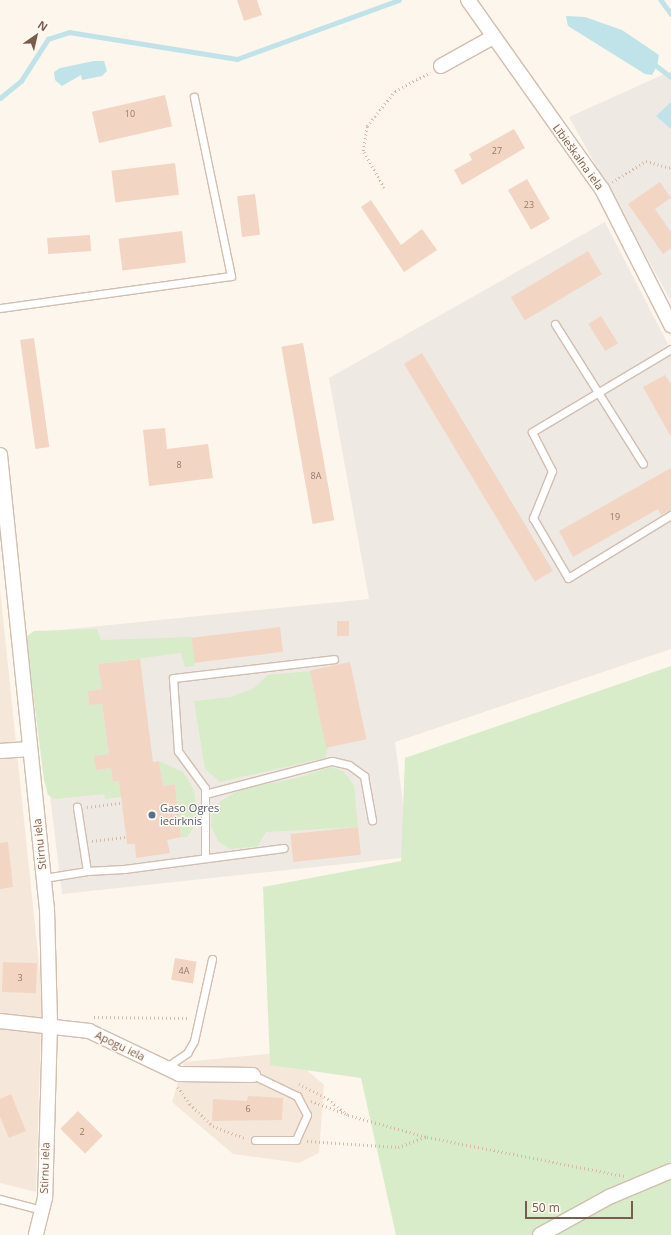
<!DOCTYPE html>
<meta charset="utf-8">
<style>
body{margin:0}
#map{position:relative;width:671px;height:1235px;overflow:hidden;background:#fdf6ec;font-family:"Open Sans",sans-serif}
div>[style]{position:absolute}
[style*='--x']{left:calc(var(--x)*1px);top:calc(var(--y)*1px);width:calc(var(--w)*1px);rotate:calc(var(--a)*1deg)}
.residential>*{inset:0;background:#f5e8da}
.industrial>*{inset:0;background:#efe9e4}
.green>*{inset:0;background:#d8ecc9}
.water>*{inset:0;background:#bfe3e8}
.stream>*{height:4.5px;margin:-2.25px;padding:0 2.25px;transform-origin:2.25px;border-radius:2.25px;background:#bfe3e8}
.building>*{inset:0;background:#f3d5c3;transform-origin:0 0}
.path>*{height:2.5px;margin-top:-1.25px;transform-origin:0;background:repeating-linear-gradient(90deg,#d9b8a5 0 1px,transparent 0 4px)}
.roads{filter:drop-shadow(1px 0 #d1beb0) drop-shadow(-1px 0 #d1beb0) drop-shadow(0 1px #d1beb0) drop-shadow(0 -1px #d1beb0)}
.lane>*{height:7px;margin:-3.5px;padding:0 3.5px;transform-origin:3.5px;border-radius:3.5px;background:#fff}
.street>*{height:14px;margin:-7px;padding:0 7px;transform-origin:7px;border-radius:7px;background:#fff}
.dots>*{width:11px;height:11px;translate:-50% -50%;box-sizing:border-box;border:2px solid #fffaf3;border-radius:50%}
span{translate:-50% -50%;white-space:nowrap;text-align:center;line-height:1.15;-webkit-text-stroke:3px #fffaf3;paint-order:stroke}
.number-label{font-size:9px;color:#987a6a}
.number-label span{-webkit-text-stroke-width:0}
.street-label{font-size:11px;color:#7a5c4d}
.service-label{font-size:11px;color:#4e5e75}
.left{translate:0 -50%;text-align:left}
.north{position:absolute;left:16px;top:16px;width:40px;height:40px;-webkit-text-stroke:3px #fffaf3;paint-order:stroke;rotate:34deg;font-size:11px;font-weight:700;line-height:16px;text-align:center;color:#7a5c4d}
.north::after{content:'';display:block;margin:auto;width:14px;height:18px;background:#7a5c4d;clip-path:polygon(50% 0,100% 100%,50% 72%,0 100%)}
.scale{position:absolute;left:525px;top:1201px;width:108px;height:18px;box-sizing:border-box;border:2px solid #7a5c4d;border-top:0;padding-left:5px;font-size:12px;line-height:14px;white-space:nowrap;color:#7a5c4d;-webkit-text-stroke:3px #fffaf3;paint-order:stroke}
</style>
<div id="map">
<div class="residential">
<div style="clip-path:polygon(0 589px,42px 993px,36px 1192px,0 1183px)"></div>
<div style="clip-path:polygon(286px 1052px,324px 1085px,319px 1153px,299px 1163px,233px 1154px,172px 1102px,184px 1062px)"></div>
</div>
<div class="industrial">
<div style="clip-path:polygon(671px 71px,671px 301px,569px 117px)"></div>
<div style="clip-path:polygon(605px 222px,671px 350px,671px 649px,395px 742px,410px 857px,62px 894px,30px 633px,369px 599px,329px 378px)"></div>
</div>
<div class="green">
<div style="clip-path:polygon(97px 629px,101px 640px,192px 637px,195px 666px,185px 667px,181px 653px,98px 664px,102px 689px,88px 691px,89px 705px,102px 704px,109px 754px,95px 756px,96px 770px,111px 768px,113px 782px,125px 781px,121px 797px,105px 799px,104px 794px,54px 799px,48px 795px,44px 780px,26px 637px,34px 631px)"></div>
<div style="clip-path:polygon(671px 666px,671px 1235px,396px 1235px,361px 1078px,270px 1065px,263px 887px,401px 861px,405px 758px)"></div>
<div style="clip-path:polygon(310px 671px,328px 748px,325px 758px,220px 782px,205px 769px,194px 701px,231px 697px,254px 688px,268px 675px)"></div>
<div style="clip-path:polygon(159px 761px,183px 772px,194px 790px,198px 822px,187px 837px,181px 837px,175px 784px,163px 786px)"></div>
<div style="clip-path:polygon(330px 767px,343px 771px,354px 785px,358px 827px,266px 832px,258px 846px,230px 849px,218px 841px,211px 826px,212px 810px,221px 801px,241px 789px,297px 778px)"></div>
</div>
<div class="water">
<div style="clip-path:polygon(566px 16px,585px 17px,622px 30px,659px 55px,657px 66px,652px 75px,645px 74px,568px 26px)"></div>
<div style="clip-path:polygon(94px 61px,104px 61px,107px 71px,102px 76px,82px 80px,81px 75px,62px 86px,55px 80px,54px 72px,60px 68px)"></div>
<div style="clip-path:polygon(671px 102px,671px 129px,656px 116px)"></div>
</div>
<div class="stream">
<div style="--x:661;--y:0;--w:17;--a:54"></div>
<div style="--x:657;--y:66;--w:18;--a:38"></div>
<div style="--x:0;--y:98;--w:27;--a:-39"></div>
<div style="--x:21;--y:81;--w:50;--a:-57.3"></div>
<div style="--x:48;--y:39;--w:22;--a:-18"></div>
<div style="--x:69;--y:32;--w:170;--a:9.1"></div>
<div style="--x:237;--y:59;--w:172;--a:-20"></div>
</div>
<div class="building">
<div style="clip-path:polygon(237px 0,257px 0,262px 15px,244px 21px)"></div>
<div style="left:165px;top:95px;width:32px;height:75px;rotate:77deg"></div>
<div style="clip-path:polygon(514px 129px,525px 148px,462px 185px,454px 170px,472px 160px,469px 154px)"></div>
<div style="left:175px;top:163px;width:32px;height:64px;rotate:83deg"></div>
<div style="left:527px;top:179px;width:46px;height:22px;rotate:60deg"></div>
<div style="clip-path:polygon(660px 182px,671px 198px,655px 209px,671px 232px,671px 248px,663px 254px,628px 204px)"></div>
<div style="left:255px;top:194px;width:41px;height:18px;rotate:83deg"></div>
<div style="clip-path:polygon(371px 200px,401px 245px,422px 229px,437px 250px,404px 272px,361px 207px)"></div>
<div style="left:182px;top:231px;width:32px;height:64px;rotate:83deg"></div>
<div style="left:90px;top:235px;width:16px;height:43px;rotate:86deg"></div>
<div style="left:588px;top:251px;width:27px;height:90px;rotate:59deg"></div>
<div style="left:601px;top:316px;width:32px;height:15px;rotate:58deg"></div>
<div style="left:34px;top:338px;width:110px;height:14px;rotate:82deg"></div>
<div style="left:303px;top:343px;width:180px;height:22px;rotate:80deg"></div>
<div style="left:422px;top:353px;width:254px;height:21px;rotate:59deg"></div>
<div style="clip-path:polygon(665px 375px,671px 384px,671px 437px,643px 387px)"></div>
<div style="clip-path:polygon(165px 428px,167px 449px,208px 444px,213px 478px,149px 486px,143px 430px)"></div>
<div style="clip-path:polygon(671px 468px,671px 510px,661px 515px,658px 509px,573px 557px,559px 531px)"></div>
<div style="left:337px;top:621px;width:12px;height:15px"></div>
<div style="left:280px;top:627px;width:25px;height:89px;rotate:83deg"></div>
<div style="clip-path:polygon(140px 659px,153px 762px,159px 761px,163px 786px,175px 784px,181px 837px,167px 840px,170px 853px,136px 858px,135px 844px,127px 844px,119px 781px,113px 782px,111px 768px,96px 770px,94px 756px,109px 754px,102px 704px,89px 705px,88px 691px,102px 689px,98px 664px)"></div>
<div style="left:350px;top:662px;width:79px;height:41px;rotate:78deg"></div>
<div style="left:358px;top:827px;width:28px;height:68px;rotate:84deg"></div>
<div style="clip-path:polygon(8px 842px,13px 887px,0 889px,0 843px)"></div>
<div style="left:175px;top:958px;width:22px;height:22px;rotate:10deg"></div>
<div style="left:3px;top:962px;width:34px;height:30px;rotate:2deg"></div>
<div style="clip-path:polygon(11px 1094px,26px 1131px,9px 1138px,0 1117px,0 1099px)"></div>
<div style="clip-path:polygon(248px 1096px,283px 1098px,282px 1120px,212px 1121px,213px 1099px,247px 1101px)"></div>
<div style="left:78px;top:1111px;width:35px;height:25px;rotate:45deg"></div>
</div>
<div class="path">
<div style="--x:612;--y:182;--w:40;--a:-32"></div>
<div style="--x:646;--y:161;--w:26;--a:16"></div>
<div style="--x:384;--y:188;--w:43;--a:-119.6"></div>
<div style="--x:363;--y:151;--w:25;--a:-81"></div>
<div style="--x:367;--y:126;--w:45;--a:-51.3"></div>
<div style="--x:395;--y:91;--w:40;--a:-28"></div>
<div style="--x:87;--y:807;--w:35;--a:-7"></div>
<div style="--x:92;--y:841;--w:35;--a:-7"></div>
<div style="--x:94;--y:1017;--w:95;--a:0.6"></div>
<div style="--x:299;--y:1084;--w:33;--a:27"></div>
<div style="--x:328;--y:1099;--w:26;--a:39"></div>
<div style="--x:348;--y:1115;--w:82;--a:15.6"></div>
<div style="--x:427;--y:1137;--w:201;--a:11.2"></div>
<div style="--x:178;--y:1087;--w:21;--a:55"></div>
<div style="--x:190;--y:1104;--w:32;--a:44"></div>
<div style="--x:213;--y:1126;--w:34;--a:21"></div>
<div style="--x:311;--y:1101;--w:37;--a:20"></div>
<div style="--x:307;--y:1141;--w:91;--a:3.8"></div>
<div style="--x:398;--y:1147;--w:30;--a:-20"></div>
</div>
<div class="roads">
<div class="lane">
<div style="--x:0;--y:308;--w:233;--a:-7.9"></div>
<div style="--x:231;--y:276;--w:183;--a:-101.7"></div>
<div style="--x:555;--y:324;--w:165;--a:57.8"></div>
<div style="--x:671;--y:349;--w:162;--a:149.2"></div>
<div style="--x:532;--y:432;--w:44;--a:62.9"></div>
<div style="--x:552;--y:471;--w:51;--a:112"></div>
<div style="--x:533;--y:518;--w:69;--a:59.7"></div>
<div style="--x:568;--y:578;--w:121;--a:-31.5"></div>
<div style="--x:205;--y:794;--w:131;--a:-14.6"></div>
<div style="--x:332;--y:761;--w:17;--a:13"></div>
<div style="--x:349;--y:765;--w:19;--a:36"></div>
<div style="--x:364;--y:776;--w:45;--a:79.7"></div>
<div style="--x:205;--y:858;--w:70;--a:-90"></div>
<div style="--x:205;--y:788;--w:46;--a:-126.1"></div>
<div style="--x:178;--y:751;--w:73;--a:-93.9"></div>
<div style="--x:173;--y:678;--w:162;--a:-6.7"></div>
<div style="--x:87;--y:871;--w:37;--a:-3"></div>
<div style="--x:124;--y:869;--w:161;--a:-7.5"></div>
<div style="--x:44;--y:878;--w:44;--a:-9.2"></div>
<div style="--x:87;--y:871;--w:65;--a:-98.9"></div>
<div style="--x:165;--y:1068;--w:27;--a:-34"></div>
<div style="--x:187;--y:1053;--w:14;--a:-60"></div>
<div style="--x:194;--y:1041;--w:84;--a:-77.6"></div>
<div style="--x:253;--y:1075;--w:49;--a:25.5"></div>
<div style="--x:297;--y:1096;--w:21;--a:62"></div>
<div style="--x:307;--y:1115;--w:27;--a:114"></div>
<div style="--x:296;--y:1140;--w:41;--a:180"></div>
<div style="--x:0;--y:1199;--w:43;--a:14.7"></div>
</div>
<div class="street">
<div style="--x:468;--y:0;--w:232;--a:54.7"></div>
<div style="--x:602;--y:189;--w:153;--a:63.1"></div>
<div style="--x:441;--y:66;--w:60;--a:-29.1"></div>
<div style="--x:0;--y:455;--w:456;--a:84.1"></div>
<div style="--x:47;--y:909;--w:115;--a:88.5"></div>
<div style="--x:50;--y:1024;--w:174;--a:91.6"></div>
<div style="--x:45;--y:1198;--w:38;--a:104"></div>
<div style="--x:0;--y:751;--w:30;--a:-4"></div>
<div style="--x:0;--y:1021;--w:90;--a:6.4"></div>
<div style="--x:89;--y:1031;--w:100;--a:25.5"></div>
<div style="--x:179;--y:1074;--w:74;--a:0.8"></div>
<div style="--x:540;--y:1235;--w:79;--a:-28.8"></div>
<div style="--x:609;--y:1197;--w:67;--a:-22.8"></div>
</div>
</div>
<div class="dots">
<div style="left:152px;top:815px;background:#5c6f8a"></div>
</div>
<div class="number-label">
<span style="left:130px;top:114px">10</span>
<span style="left:497px;top:151px">27</span>
<span style="left:529px;top:205px">23</span>
<span style="left:179px;top:465px">8</span>
<span style="left:316px;top:476px">8A</span>
<span style="left:615px;top:517px">19</span>
<span style="left:184px;top:971px">4A</span>
<span style="left:20px;top:978px">3</span>
<span style="left:248px;top:1109px">6</span>
<span style="left:82px;top:1132px">2</span>
</div>
<div class="street-label">
<span style="left:578px;top:157px;rotate:54deg">Lībieškalna iela</span>
<span style="left:40px;top:844px;rotate:-96deg">Stirnu iela</span>
<span style="left:120px;top:1046px;rotate:26deg">Apogu iela</span>
<span style="left:45px;top:1168px;rotate:-88deg">Stirnu iela</span>
</div>
<div class="service-label">
<span class="left" style="left:160px;top:815px">Gaso Ogres<br>iecirknis</span>
</div>
<div class="north">N</div>
<div class="scale">50 m</div>
</div>
